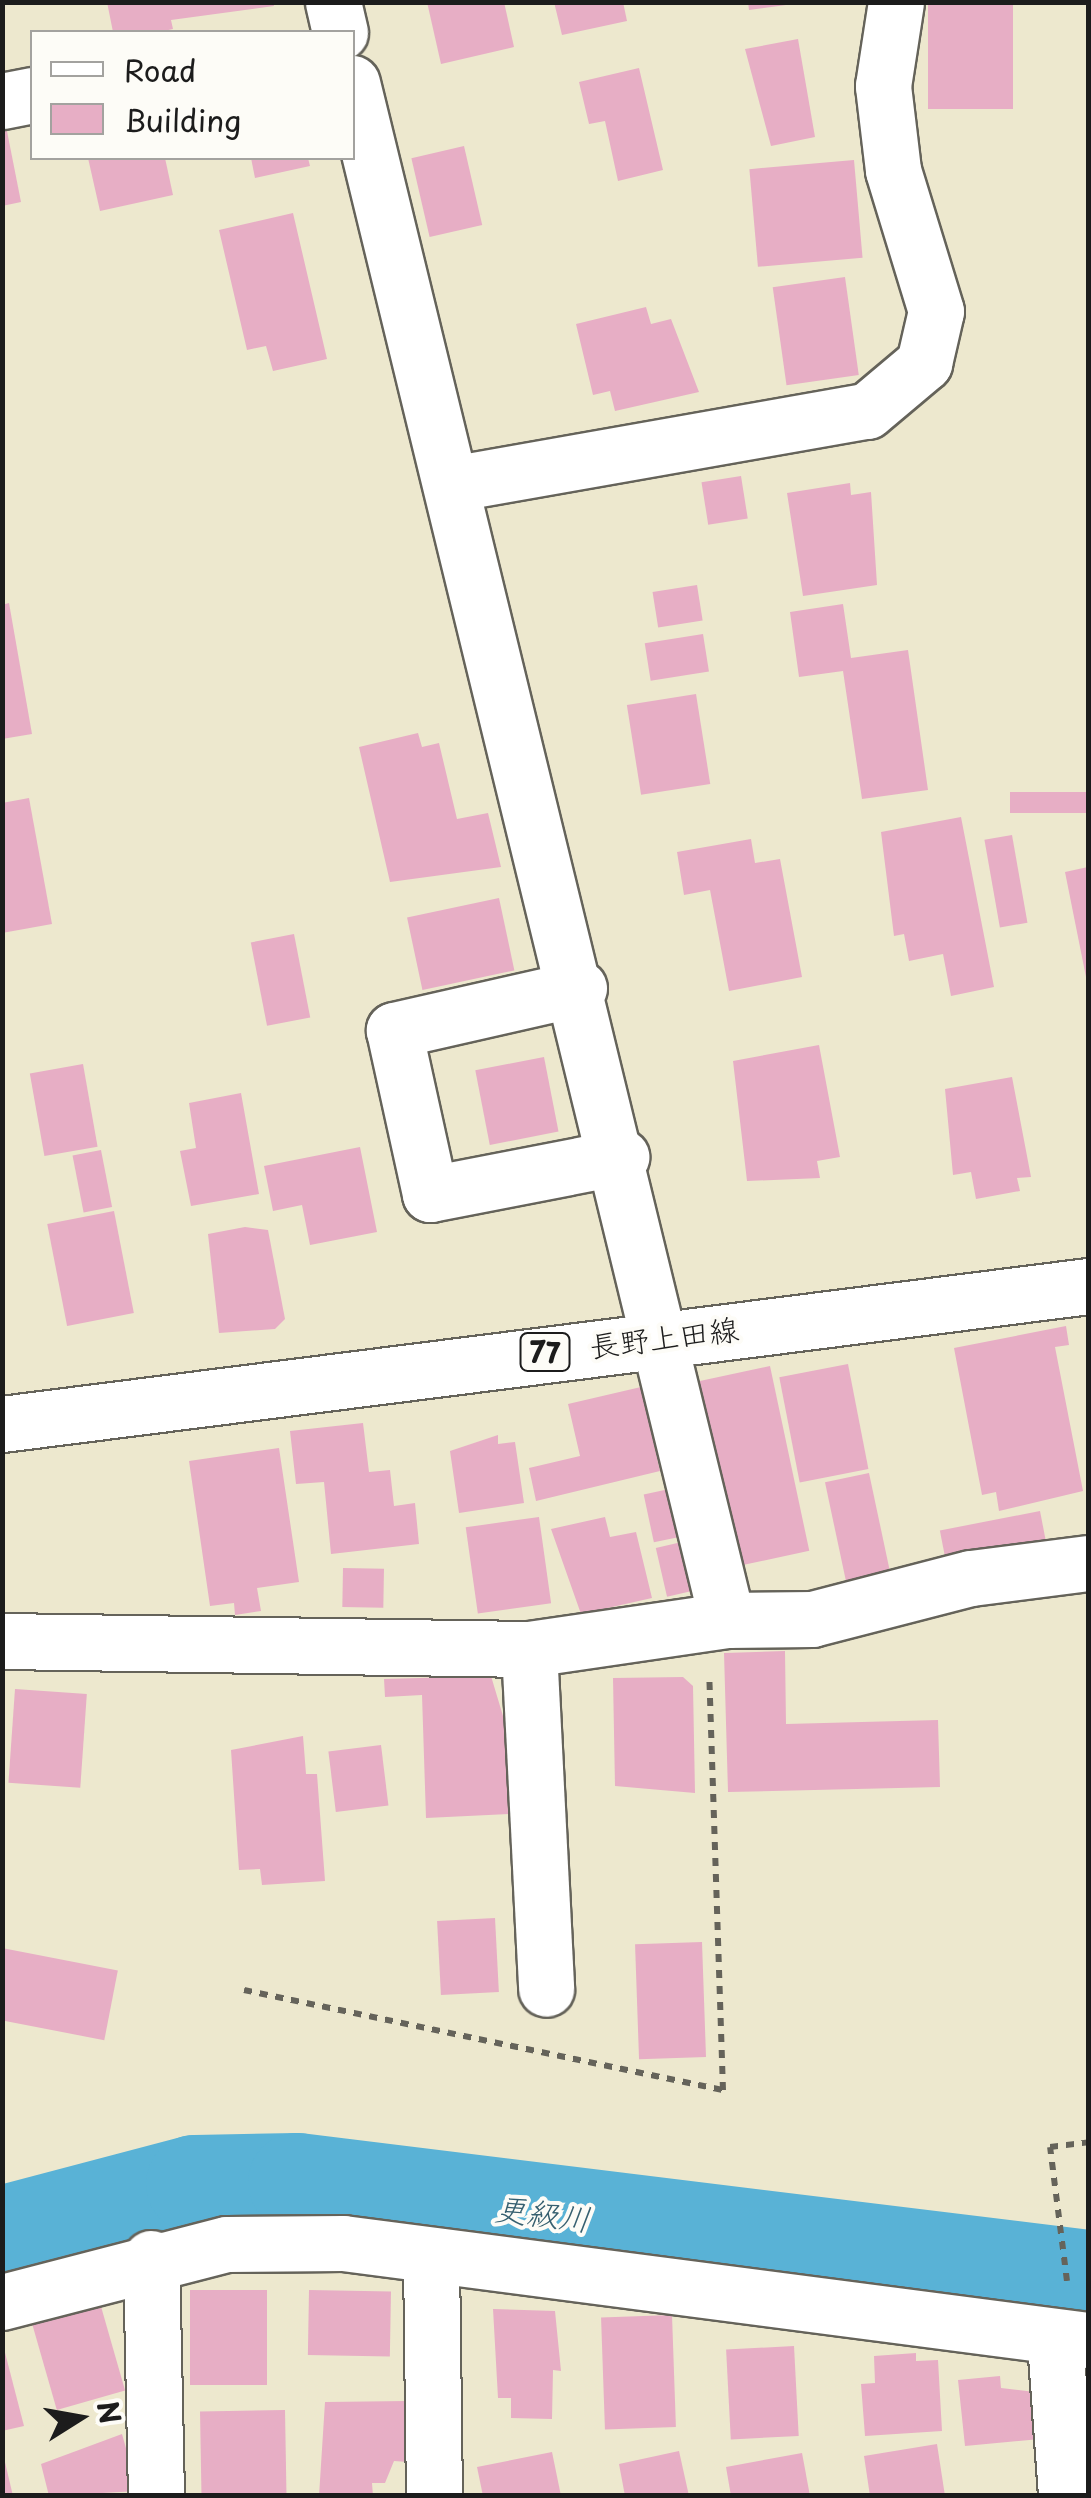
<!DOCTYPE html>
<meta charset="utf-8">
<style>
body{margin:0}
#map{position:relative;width:1091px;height:2498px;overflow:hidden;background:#ede8ce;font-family:"Playpen Sans","Klee One",sans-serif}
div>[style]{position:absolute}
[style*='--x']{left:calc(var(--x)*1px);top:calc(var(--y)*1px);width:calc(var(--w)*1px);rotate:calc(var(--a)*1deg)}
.river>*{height:98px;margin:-49px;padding:0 49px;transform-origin:49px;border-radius:49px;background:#59b2d6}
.building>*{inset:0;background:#e7aec5;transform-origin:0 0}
.path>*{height:6px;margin-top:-3px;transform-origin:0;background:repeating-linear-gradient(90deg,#65635a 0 8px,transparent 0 16px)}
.roads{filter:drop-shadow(2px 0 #65635a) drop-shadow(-2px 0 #65635a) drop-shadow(0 2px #65635a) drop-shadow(0 -2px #65635a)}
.minor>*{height:55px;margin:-27.5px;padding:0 27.5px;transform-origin:27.5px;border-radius:27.5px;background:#fff}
.major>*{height:55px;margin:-27.5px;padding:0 27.5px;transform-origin:27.5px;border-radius:27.5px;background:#fff}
span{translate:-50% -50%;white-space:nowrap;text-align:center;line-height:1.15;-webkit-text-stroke:8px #fdfcf7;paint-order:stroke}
.shield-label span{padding:2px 8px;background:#fdfcf7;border:2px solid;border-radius:8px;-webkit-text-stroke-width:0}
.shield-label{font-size:28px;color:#1c1c1c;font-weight:700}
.street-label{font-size:30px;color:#1c1c1c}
.water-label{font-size:32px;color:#376070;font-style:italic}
.frame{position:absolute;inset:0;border:5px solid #1c1c1c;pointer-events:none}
.legend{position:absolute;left:30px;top:30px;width:325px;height:130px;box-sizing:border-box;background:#fdfcf7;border:2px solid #a3a29f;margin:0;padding:12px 18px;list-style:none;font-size:30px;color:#1c1c1c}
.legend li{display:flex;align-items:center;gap:20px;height:50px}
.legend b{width:50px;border:2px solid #a3a29f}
.north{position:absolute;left:30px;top:2368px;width:100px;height:100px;-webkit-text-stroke:8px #fdfcf7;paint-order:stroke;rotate:79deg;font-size:28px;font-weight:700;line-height:40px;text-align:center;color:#1c1c1c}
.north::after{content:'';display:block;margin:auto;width:35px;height:45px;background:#1c1c1c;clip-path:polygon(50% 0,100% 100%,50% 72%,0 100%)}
</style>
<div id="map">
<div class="river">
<div style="--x:2;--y:2235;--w:200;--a:-14.8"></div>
<div style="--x:195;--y:2184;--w:102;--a:-1.1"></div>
<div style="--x:297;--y:2182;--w:797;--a:6.99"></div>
</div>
<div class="building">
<div style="clip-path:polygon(107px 2px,273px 2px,274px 6px,171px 20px,173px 29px,159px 32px,113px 32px)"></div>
<div style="clip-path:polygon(427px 2px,504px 2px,514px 47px,441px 64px)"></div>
<div style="clip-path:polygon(554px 2px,623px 2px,627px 21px,562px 35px)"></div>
<div style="clip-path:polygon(748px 2px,785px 2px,786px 5px,749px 10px)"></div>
<div style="left:928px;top:2px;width:85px;height:107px"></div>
<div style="clip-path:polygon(798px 39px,815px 137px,771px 146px,745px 49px)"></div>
<div style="clip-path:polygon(639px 68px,663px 170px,618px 181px,605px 121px,589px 124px,579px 82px)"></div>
<div style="clip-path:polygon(4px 116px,21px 202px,2px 206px,2px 117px)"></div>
<div style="left:464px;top:146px;width:81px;height:54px;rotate:77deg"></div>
<div style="clip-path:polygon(88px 158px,165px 158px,173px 195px,100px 211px)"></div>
<div style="clip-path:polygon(251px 158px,308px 158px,310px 166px,255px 178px)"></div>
<div style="left:854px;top:160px;width:98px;height:105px;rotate:85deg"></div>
<div style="clip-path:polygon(293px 213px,327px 359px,273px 371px,266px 346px,247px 350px,219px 230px)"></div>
<div style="left:845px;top:277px;width:99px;height:73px;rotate:82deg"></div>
<div style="clip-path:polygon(646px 307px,651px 324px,671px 319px,699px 392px,615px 411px,610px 391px,593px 395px,576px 324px)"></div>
<div style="left:741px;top:476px;width:43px;height:40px;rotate:81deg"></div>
<div style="clip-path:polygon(850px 483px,851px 495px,871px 492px,877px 585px,803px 596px,787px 493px)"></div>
<div style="left:697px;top:585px;width:36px;height:45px;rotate:81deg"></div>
<div style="clip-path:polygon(9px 603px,32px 734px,2px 739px,2px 605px)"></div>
<div style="clip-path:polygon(843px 604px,851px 658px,908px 650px,928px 790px,862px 799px,843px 671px,799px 677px,790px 612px)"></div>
<div style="left:703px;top:634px;width:38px;height:59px;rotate:81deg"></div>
<div style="left:696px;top:694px;width:91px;height:70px;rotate:81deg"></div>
<div style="clip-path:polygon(418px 733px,422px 747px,439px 743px,457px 819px,488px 813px,501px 867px,390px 882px,359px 747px)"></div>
<div style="left:1088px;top:792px;width:21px;height:78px;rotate:90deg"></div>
<div style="clip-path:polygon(29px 798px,52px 924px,2px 933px,2px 803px)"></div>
<div style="clip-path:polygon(961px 817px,994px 987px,951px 996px,943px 954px,909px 961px,904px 934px,894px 936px,881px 832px)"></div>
<div style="left:1012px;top:835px;width:89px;height:28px;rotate:80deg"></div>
<div style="clip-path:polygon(751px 839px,755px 863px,780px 859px,802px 977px,729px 991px,710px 890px,684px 895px,677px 852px)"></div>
<div style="clip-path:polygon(1088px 867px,1088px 982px,1087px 982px,1065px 872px)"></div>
<div style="left:499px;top:898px;width:74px;height:94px;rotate:78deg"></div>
<div style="left:294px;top:934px;width:85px;height:44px;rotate:79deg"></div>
<div style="clip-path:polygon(819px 1045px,840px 1157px,817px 1161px,820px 1178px,747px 1181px,733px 1061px)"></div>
<div style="left:544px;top:1057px;width:76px;height:70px;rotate:79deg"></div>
<div style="left:83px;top:1064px;width:84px;height:54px;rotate:80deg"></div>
<div style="clip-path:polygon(1012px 1077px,1031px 1177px,1017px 1178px,1020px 1191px,976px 1199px,971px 1172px,953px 1175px,945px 1089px)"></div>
<div style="clip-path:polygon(241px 1093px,259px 1194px,191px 1206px,180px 1151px,196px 1148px,189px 1103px)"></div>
<div style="clip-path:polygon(360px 1147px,377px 1232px,310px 1245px,302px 1205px,273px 1211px,264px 1166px)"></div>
<div style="left:101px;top:1150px;width:58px;height:29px;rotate:79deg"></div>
<div style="left:114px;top:1211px;width:104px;height:68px;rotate:79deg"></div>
<div style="clip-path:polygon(245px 1227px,268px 1230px,285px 1319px,275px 1329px,219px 1333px,208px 1234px)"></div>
<div style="clip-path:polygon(1066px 1326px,1069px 1345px,1055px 1347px,1083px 1491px,999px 1511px,996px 1492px,982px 1495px,954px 1348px)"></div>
<div style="left:848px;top:1364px;width:107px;height:70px;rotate:79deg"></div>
<div style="left:770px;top:1366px;width:189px;height:80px;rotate:78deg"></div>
<div style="clip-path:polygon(641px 1387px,660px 1471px,536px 1501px,529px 1468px,580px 1456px,568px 1404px)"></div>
<div style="clip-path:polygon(363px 1423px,369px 1472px,390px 1470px,394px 1506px,415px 1503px,419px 1544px,331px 1554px,324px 1482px,296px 1484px,290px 1431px)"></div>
<div style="clip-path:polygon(498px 1435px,498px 1444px,515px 1442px,524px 1503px,459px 1513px,450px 1451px)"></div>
<div style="clip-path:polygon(279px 1448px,299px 1582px,257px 1588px,261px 1611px,235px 1615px,234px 1603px,210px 1606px,189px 1461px)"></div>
<div style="left:869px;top:1473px;width:105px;height:45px;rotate:78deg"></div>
<div style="left:674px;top:1488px;width:49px;height:31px;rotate:78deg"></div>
<div style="left:1040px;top:1511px;width:32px;height:102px;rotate:79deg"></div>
<div style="left:539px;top:1517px;width:87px;height:74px;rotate:82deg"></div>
<div style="clip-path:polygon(605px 1517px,610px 1537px,636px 1532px,652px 1598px,581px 1614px,551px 1529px)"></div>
<div style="left:686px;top:1541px;width:50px;height:31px;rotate:77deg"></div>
<div style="left:343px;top:1568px;width:41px;height:39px;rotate:1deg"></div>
<div style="clip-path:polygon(785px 1651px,786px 1724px,938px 1720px,940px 1787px,728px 1792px,724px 1653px)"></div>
<div style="clip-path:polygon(491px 1676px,506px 1726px,509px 1814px,426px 1818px,422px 1695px,385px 1697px,384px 1679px)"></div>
<div style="clip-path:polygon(683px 1677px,693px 1686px,695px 1793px,615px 1786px,613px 1678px)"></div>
<div style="left:15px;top:1689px;width:72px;height:94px;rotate:4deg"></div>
<div style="clip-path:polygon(303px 1736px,306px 1774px,317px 1774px,325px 1881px,262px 1885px,260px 1869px,239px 1870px,231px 1750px)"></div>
<div style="left:381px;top:1745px;width:61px;height:53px;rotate:83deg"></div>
<div style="left:495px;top:1918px;width:74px;height:58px;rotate:87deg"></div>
<div style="left:702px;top:1942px;width:115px;height:67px;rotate:88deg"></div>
<div style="left:2px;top:1948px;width:118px;height:71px;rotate:11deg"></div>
<div style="left:190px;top:2290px;width:77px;height:95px"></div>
<div style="left:309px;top:2290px;width:82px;height:65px;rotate:1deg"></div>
<div style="left:100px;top:2303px;width:91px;height:71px;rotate:74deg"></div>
<div style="clip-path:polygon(493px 2309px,555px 2311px,561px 2371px,553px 2370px,552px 2419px,511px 2418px,511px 2398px,498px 2398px)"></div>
<div style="left:672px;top:2315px;width:112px;height:71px;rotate:88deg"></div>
<div style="clip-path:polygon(2px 2341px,24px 2426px,2px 2431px)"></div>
<div style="left:794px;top:2346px;width:90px;height:68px;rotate:87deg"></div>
<div style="clip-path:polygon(916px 2353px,916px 2361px,938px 2360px,942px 2431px,865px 2436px,861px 2384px,875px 2383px,874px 2356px)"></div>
<div style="clip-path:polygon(1000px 2376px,1001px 2388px,1035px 2392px,1040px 2439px,965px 2446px,958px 2380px)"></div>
<div style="clip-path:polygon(407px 2401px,408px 2462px,394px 2461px,385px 2483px,372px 2483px,373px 2496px,319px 2496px,325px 2402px)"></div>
<div style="left:285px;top:2410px;width:86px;height:85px;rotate:89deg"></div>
<div style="clip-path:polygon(122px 2434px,138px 2491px,49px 2496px,41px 2464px)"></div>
<div style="clip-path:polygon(937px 2444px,945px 2496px,870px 2496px,864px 2456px)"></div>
<div style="clip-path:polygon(679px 2451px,689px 2496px,625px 2496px,619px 2464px)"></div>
<div style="clip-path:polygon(552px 2452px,561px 2496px,483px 2496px,477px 2467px)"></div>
<div style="clip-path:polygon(802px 2453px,810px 2496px,731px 2496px,726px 2467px)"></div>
<div style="clip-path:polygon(4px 2458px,13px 2496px,2px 2496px)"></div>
</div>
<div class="path">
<div style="--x:244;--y:1990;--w:489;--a:11.8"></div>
<div style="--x:723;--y:2090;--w:415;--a:-91.9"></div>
<div style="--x:1067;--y:2281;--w:135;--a:-97.2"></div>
<div style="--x:1050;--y:2147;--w:38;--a:-7"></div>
</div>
<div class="roads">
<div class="minor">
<div style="--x:333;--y:2;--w:31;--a:77"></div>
<div style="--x:352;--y:83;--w:1582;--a:76.29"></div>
<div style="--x:2;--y:101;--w:31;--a:-11"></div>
<div style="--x:451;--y:484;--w:422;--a:-10"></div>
<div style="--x:867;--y:411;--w:75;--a:-40.1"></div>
<div style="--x:924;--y:363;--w:53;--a:-77"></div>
<div style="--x:936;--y:311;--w:147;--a:-107"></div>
<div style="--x:893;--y:170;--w:85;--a:-96.8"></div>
<div style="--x:883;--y:86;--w:85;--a:-81.2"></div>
<div style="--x:579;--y:988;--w:190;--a:167.2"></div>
<div style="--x:394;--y:1030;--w:168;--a:77.6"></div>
<div style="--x:430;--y:1194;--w:195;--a:-11"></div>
<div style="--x:2;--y:1641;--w:527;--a:0.87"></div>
<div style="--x:529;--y:1649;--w:200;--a:-8.3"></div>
<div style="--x:727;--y:1620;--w:85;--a:-0.7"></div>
<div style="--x:812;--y:1619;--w:164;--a:-14.5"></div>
<div style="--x:971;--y:1578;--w:118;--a:-7.3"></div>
<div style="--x:529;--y:1649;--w:340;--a:87.1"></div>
<div style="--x:431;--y:2255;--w:241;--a:89.3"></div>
<div style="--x:151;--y:2258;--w:238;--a:88.8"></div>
<div style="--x:2;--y:2302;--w:232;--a:-14.5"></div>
<div style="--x:227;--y:2244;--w:116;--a:-0.5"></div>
<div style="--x:343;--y:2243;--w:751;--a:7.42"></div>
<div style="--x:1055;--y:2341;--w:155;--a:85.9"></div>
</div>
<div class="major">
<div style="--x:2;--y:1424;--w:1095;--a:-7.24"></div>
</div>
</div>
<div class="shield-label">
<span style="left:545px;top:1352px">77</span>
</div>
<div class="street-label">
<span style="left:664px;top:1337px;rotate:-7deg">長野上田線</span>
</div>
<div class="water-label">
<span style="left:543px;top:2213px;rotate:7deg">更級川</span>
</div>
<div class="frame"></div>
<ul class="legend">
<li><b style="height:12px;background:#fff"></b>Road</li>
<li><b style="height:28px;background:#e7aec5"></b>Building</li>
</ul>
<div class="north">N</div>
</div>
